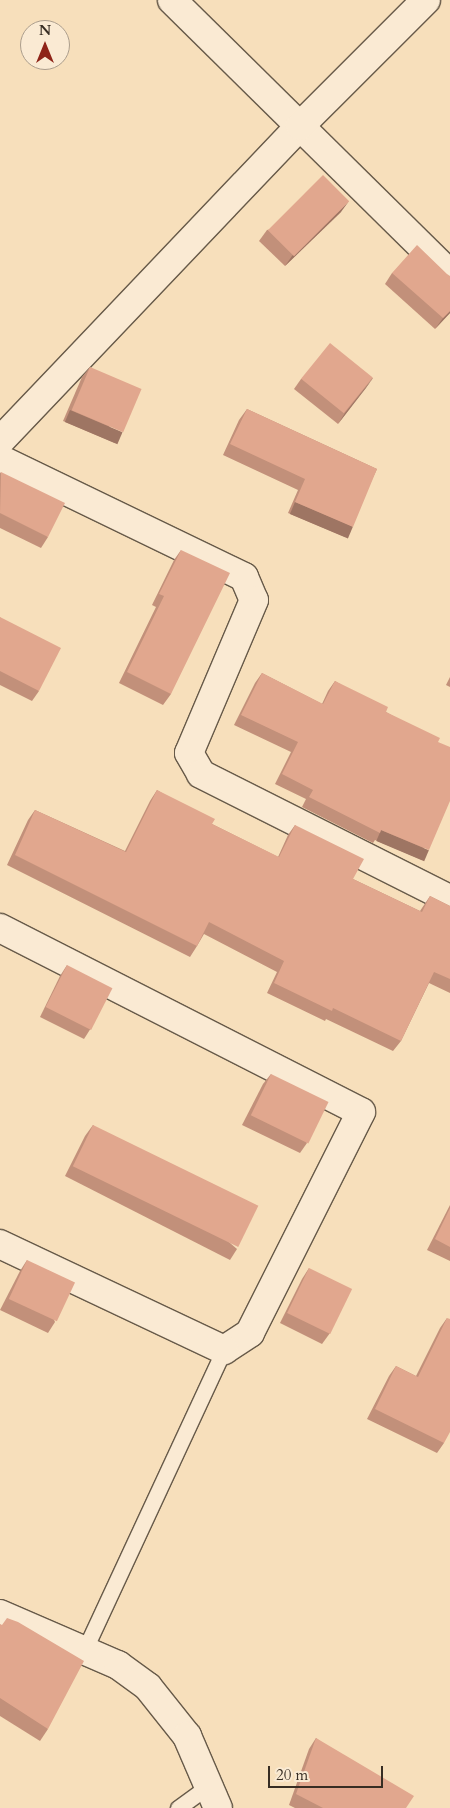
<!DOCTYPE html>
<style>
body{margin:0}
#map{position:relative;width:450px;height:1808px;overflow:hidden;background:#f7dfbb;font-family:Cardo,serif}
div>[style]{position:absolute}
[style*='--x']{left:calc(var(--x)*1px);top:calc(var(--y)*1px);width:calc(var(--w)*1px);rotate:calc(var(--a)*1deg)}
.roads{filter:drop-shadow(1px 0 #675a49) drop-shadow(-1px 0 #675a49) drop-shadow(0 1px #675a49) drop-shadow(0 -1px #675a49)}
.lane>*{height:15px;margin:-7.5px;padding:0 7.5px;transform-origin:7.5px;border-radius:7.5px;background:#faead3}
.street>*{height:28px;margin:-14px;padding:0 14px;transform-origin:14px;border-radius:14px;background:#faead3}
.wall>*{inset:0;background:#c2907a}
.shaded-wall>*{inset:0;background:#9e7563;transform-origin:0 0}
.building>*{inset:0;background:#e1a78e;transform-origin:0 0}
span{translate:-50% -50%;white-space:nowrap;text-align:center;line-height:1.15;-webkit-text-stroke:4.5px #faead3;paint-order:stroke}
.north{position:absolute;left:20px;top:20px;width:50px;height:50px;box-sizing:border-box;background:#faead3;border:1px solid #ac9e8d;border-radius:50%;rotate:0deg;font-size:14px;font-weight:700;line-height:20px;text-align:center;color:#372d23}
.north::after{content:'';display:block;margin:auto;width:18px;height:22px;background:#8f2418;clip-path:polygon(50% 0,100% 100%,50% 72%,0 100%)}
.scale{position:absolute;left:268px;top:1766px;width:115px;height:22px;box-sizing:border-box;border:2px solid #372d23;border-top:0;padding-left:6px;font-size:15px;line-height:18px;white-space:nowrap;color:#372d23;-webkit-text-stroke:4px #faead3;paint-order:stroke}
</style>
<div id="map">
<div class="roads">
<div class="lane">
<div style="--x:84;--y:1651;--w:332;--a:-65.1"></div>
<div style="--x:178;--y:1808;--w:36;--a:-36"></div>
</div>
<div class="street">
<div style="--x:172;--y:0;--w:390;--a:44.6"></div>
<div style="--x:0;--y:441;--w:435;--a:-46.4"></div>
<div style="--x:300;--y:126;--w:178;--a:-45"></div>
<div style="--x:0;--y:459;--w:271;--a:25.8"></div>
<div style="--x:244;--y:577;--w:25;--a:67"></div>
<div style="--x:254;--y:600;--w:166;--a:113"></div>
<div style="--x:189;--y:753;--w:24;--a:60"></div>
<div style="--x:201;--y:774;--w:279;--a:26.7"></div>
<div style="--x:0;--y:928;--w:405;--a:27"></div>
<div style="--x:361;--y:1112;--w:247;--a:116.7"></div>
<div style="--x:250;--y:1333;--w:31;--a:147"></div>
<div style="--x:224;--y:1350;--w:248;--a:-154.7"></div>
<div style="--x:0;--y:1614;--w:129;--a:23.4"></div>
<div style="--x:118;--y:1665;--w:37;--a:36"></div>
<div style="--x:148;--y:1687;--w:63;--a:51.5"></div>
<div style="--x:187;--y:1736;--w:78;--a:66.7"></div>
</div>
</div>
<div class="wall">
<div style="clip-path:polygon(341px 212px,285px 266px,259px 241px,267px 230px)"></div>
<div style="clip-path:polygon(392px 273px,447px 274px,450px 313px,435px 329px,385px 284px)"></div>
<div style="clip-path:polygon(90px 367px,115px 443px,63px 421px,82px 377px)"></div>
<div style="clip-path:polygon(373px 378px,338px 424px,294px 389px,301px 379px)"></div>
<div style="clip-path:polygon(247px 409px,377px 469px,345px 537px,288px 513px,298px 490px,223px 455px,239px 420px)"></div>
<div style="clip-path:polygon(0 472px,48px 537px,41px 548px,0 528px)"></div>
<div style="clip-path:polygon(181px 550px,171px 694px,163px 705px,119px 683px,156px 607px,152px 605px,174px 560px)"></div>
<div style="clip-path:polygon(0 617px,39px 691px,32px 701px,0 685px)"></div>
<div style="clip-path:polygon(262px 673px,322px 704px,328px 691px,335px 681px,386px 712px,438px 742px,422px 860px,375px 840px,373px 843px,302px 807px,306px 799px,275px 784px,291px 752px,234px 725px,255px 683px)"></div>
<div style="clip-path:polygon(450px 677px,450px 687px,446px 685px)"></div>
<div style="clip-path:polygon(157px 790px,212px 824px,278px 857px,288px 835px,295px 825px,353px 879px,420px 911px,430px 896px,450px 906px,450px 993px,429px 983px,401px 1041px,393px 1051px,326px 1019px,325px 1021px,267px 993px,277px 972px,204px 934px,197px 946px,190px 957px,7px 865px,28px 820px,35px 810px,125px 851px,150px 801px)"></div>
<div style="clip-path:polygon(67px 965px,91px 1028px,84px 1039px,40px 1017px,60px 976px)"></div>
<div style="clip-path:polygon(271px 1074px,307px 1143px,300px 1153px,242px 1125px,263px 1084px)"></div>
<div style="clip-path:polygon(93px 1125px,237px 1249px,230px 1260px,65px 1176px,85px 1136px)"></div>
<div style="clip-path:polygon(450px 1205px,450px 1261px,427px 1250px)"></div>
<div style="clip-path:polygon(27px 1260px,55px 1322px,48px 1333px,0 1310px,20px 1271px)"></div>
<div style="clip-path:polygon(309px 1268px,330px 1333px,322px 1344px,280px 1323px,302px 1279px)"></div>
<div style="clip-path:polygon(447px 1318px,444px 1443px,437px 1453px,367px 1419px,389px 1376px,396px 1366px,416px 1376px,440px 1328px)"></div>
<div style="clip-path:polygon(0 1624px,48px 1729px,40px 1741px,0 1716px)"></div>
<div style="clip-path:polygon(316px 1738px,406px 1808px,295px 1808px,289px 1805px,309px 1749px)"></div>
</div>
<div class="shaded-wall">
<div style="clip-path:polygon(349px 201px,341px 212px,285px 266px,292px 256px)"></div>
<div style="clip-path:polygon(450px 311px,450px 313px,435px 329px,443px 318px)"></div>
<div style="clip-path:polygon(373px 378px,366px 388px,338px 424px,345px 413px)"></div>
<div style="left:70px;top:410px;width:57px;height:13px;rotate:23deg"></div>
<div style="left:295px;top:502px;width:63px;height:13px;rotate:23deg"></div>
<div style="left:381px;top:830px;width:52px;height:12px;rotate:23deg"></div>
</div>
<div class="building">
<div style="left:323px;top:175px;width:37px;height:78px;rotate:45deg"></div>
<div style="clip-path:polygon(417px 245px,447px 274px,450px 276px,450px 311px,443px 318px,392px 273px)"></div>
<div style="left:330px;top:343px;width:55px;height:46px;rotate:39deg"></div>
<div style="left:90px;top:367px;width:56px;height:47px;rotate:23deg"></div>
<div style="clip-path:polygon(247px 409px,377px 469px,353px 527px,295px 502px,305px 479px,230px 444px)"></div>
<div style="clip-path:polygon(1px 472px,65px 503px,48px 537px,0 513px)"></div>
<div style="clip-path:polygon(181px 550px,230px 573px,171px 694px,127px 672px,164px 596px,159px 594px)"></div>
<div style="clip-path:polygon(0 617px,61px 648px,39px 691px,0 671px)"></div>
<div style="clip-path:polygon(262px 673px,323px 704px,335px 681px,388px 707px,386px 712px,440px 738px,438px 742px,450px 747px,450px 801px,429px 850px,381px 830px,380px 833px,309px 797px,313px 790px,282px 774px,298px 742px,241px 715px)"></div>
<div style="clip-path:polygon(157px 790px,215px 819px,212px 824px,279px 857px,295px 825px,364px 859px,353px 879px,422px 912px,430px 896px,450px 906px,450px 979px,434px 972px,401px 1041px,333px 1008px,332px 1011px,274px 983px,284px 961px,209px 922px,197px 946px,15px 855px,35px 810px,126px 852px)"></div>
<div style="left:67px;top:965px;width:51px;height:47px;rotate:27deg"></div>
<div style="left:271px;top:1074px;width:64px;height:46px;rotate:26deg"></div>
<div style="left:93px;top:1125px;width:184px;height:46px;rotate:26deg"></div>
<div style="clip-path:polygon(450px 1208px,450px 1247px,435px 1239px)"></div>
<div style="left:27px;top:1260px;width:53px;height:43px;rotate:25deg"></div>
<div style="left:309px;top:1268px;width:48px;height:50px;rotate:26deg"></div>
<div style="clip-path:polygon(447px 1318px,450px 1319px,450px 1432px,444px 1443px,375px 1409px,396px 1366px,418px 1377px)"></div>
<div style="clip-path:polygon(7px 1618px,18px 1622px,84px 1661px,48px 1729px,0 1698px,0 1624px,2px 1625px)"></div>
<div style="clip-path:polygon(316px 1738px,414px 1796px,406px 1808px,323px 1808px,296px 1794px)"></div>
</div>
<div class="north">N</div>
<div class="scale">20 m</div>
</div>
